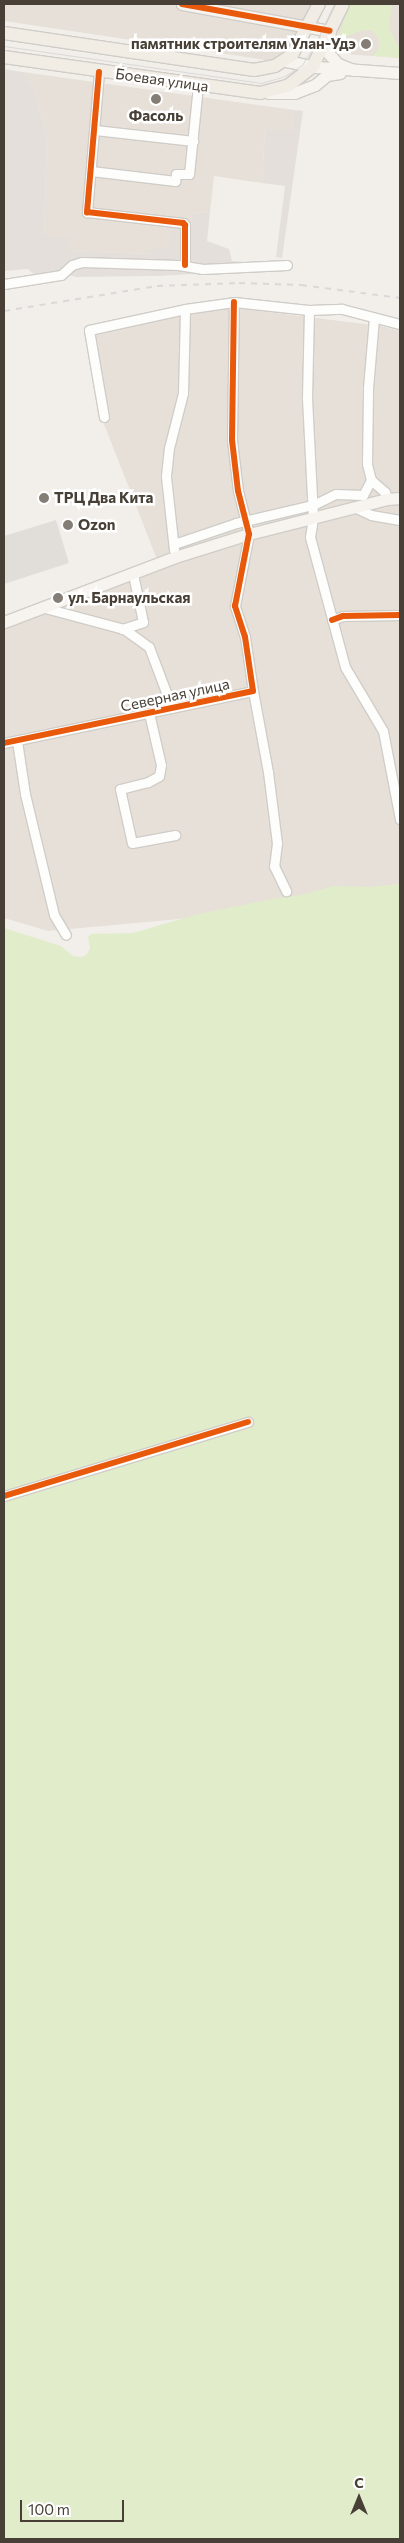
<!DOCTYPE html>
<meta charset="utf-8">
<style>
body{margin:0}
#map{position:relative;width:404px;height:2543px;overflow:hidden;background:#f2efeb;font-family:Commissioner,sans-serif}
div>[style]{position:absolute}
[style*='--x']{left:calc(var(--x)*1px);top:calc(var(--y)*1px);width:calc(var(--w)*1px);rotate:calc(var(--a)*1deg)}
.residential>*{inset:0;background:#e6e0d8}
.industrial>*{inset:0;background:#e4dfda}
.green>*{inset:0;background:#e1ecca}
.parking>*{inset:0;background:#e1deda}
.roads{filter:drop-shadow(1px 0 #d0cdc8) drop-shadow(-1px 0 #d0cdc8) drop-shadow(0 1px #d0cdc8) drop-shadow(0 -1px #d0cdc8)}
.street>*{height:9px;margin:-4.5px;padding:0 4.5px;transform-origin:4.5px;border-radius:4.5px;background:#fdfdfc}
.secondary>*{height:11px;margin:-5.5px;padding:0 5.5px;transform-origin:5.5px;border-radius:5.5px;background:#f7f4ef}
.primary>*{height:12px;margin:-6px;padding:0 6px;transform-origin:6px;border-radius:6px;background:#f1ece4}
.tram>*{height:1px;margin:-0.5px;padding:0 0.5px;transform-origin:0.5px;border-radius:0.5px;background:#d9d9d8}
.rail>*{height:2px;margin-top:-1px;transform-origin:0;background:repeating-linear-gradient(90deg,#d9d9d8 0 6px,transparent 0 12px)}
.cycleway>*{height:6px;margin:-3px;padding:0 3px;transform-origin:3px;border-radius:3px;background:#e8590c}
.dots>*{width:14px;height:14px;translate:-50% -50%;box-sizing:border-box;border:2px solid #fff;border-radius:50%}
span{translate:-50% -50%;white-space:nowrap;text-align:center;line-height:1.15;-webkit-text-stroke:5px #fff;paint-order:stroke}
.poi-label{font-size:15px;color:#484036;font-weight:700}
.right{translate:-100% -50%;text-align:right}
.left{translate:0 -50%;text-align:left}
.street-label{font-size:15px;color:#484036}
.frame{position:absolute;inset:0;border:5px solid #484036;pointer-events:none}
.north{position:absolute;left:334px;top:2473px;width:50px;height:50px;-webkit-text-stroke:4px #fff;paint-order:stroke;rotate:0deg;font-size:14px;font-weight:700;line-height:20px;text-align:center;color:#484036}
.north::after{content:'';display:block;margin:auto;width:18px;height:22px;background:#484036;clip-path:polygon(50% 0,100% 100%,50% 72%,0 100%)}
.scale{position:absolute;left:20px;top:2500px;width:104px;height:22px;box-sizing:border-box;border:2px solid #484036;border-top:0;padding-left:6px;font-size:15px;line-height:18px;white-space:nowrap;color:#484036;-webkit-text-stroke:4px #fff;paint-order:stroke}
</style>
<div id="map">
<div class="residential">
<div style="clip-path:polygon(4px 4px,313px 4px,287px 52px,273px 61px,4px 21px)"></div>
<div style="clip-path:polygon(350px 4px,400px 4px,400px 58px,345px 54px,338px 49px,337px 34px)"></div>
<div style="clip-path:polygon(23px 72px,294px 110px,291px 132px,265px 129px,262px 183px,214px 176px,210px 212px,192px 214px,191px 228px,169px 249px,152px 254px,67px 251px,44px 236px,47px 135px,33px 87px)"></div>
<div style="clip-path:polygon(229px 307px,381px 326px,400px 331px,400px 899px,48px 931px,4px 918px,4px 616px,158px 562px,104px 424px,86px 330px)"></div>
</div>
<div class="industrial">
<div style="clip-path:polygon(4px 69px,23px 72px,33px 87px,47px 135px,44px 236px,70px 238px,68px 251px,151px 254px,152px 248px,169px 249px,171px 226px,191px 228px,192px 214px,210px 212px,207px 241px,229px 249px,232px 261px,245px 262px,245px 271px,158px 276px,76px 277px,63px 273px,35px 275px,28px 269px,4px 271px)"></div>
<div style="clip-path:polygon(294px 110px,303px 111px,282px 258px,276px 257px,285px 186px,262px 183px,265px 129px,291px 131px)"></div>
</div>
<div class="green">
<div style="clip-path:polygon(350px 4px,392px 4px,389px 28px,400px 50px,400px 58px,373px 56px,378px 49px,380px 41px,374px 32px,369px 30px,363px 30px,337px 40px)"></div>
<div style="clip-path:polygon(400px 884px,400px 2539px,4px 2539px,4px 928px,61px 946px,73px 956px,82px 957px,87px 954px,90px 948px,88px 937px,91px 934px,133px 933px,198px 914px,277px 898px,302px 895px,333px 886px,369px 887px)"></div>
</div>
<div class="parking">
<div style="clip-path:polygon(56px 520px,69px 563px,4px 584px,4px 536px)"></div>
</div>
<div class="roads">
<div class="street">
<div style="--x:99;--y:72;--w:141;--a:94.9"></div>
<div style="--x:87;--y:212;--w:97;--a:6.5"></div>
<div style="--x:183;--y:223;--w:3;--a:45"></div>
<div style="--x:185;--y:225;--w:40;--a:90"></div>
<div style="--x:95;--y:130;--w:99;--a:6.4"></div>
<div style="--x:91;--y:171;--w:85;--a:6.8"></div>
<div style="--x:175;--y:181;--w:7;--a:-82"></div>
<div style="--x:176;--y:174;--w:13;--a:0"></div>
<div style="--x:189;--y:174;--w:88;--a:-84.2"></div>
<div style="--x:4;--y:284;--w:58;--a:-9"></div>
<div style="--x:61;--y:275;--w:15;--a:-42"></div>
<div style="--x:72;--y:265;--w:10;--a:-17"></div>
<div style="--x:82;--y:262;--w:96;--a:1.8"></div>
<div style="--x:178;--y:265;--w:24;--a:9"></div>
<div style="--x:202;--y:269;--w:85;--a:-2.7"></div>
<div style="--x:309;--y:310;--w:88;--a:91.3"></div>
<div style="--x:307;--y:398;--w:120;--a:87.1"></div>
<div style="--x:313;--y:518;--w:19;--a:99"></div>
<div style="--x:310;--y:537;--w:135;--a:74.9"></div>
<div style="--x:345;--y:667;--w:74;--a:59.3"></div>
<div style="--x:383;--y:731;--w:90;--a:79.1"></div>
<div style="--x:104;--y:417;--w:88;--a:-99.8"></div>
<div style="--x:89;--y:330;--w:98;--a:-12.3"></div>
<div style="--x:185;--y:309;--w:49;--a:-8.1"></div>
<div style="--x:234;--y:302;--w:75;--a:6.1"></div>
<div style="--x:309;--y:310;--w:33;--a:-2"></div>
<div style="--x:342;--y:309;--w:60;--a:14.5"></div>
<div style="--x:371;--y:480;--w:18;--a:41"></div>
<div style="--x:385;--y:492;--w:7;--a:74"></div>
<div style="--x:354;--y:507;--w:19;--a:25"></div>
<div style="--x:371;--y:515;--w:29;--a:10"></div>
<div style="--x:174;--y:544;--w:65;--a:-18.7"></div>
<div style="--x:236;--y:523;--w:79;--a:-13.2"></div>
<div style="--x:313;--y:505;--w:25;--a:-26"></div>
<div style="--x:336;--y:494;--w:27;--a:2"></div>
<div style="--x:363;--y:495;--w:17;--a:-62"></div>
<div style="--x:371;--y:480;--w:16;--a:-104"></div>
<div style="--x:367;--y:464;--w:76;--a:-89.2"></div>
<div style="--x:368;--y:388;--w:70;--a:-85.1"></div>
<div style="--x:174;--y:550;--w:74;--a:-96.2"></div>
<div style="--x:166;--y:476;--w:28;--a:-84"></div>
<div style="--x:169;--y:448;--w:57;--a:-75.7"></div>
<div style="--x:183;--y:393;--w:84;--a:-88.6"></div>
<div style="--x:45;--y:608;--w:82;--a:14.9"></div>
<div style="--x:124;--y:629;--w:31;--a:36"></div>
<div style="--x:149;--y:647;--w:65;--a:69.3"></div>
<div style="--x:332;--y:620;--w:12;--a:-20"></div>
<div style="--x:343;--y:616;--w:57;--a:-1"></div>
<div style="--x:122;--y:629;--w:22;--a:-18"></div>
<div style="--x:143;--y:622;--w:49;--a:-101.8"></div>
<div style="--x:253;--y:691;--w:82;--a:79.5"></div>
<div style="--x:268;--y:772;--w:72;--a:82.8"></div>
<div style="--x:277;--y:843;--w:23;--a:97"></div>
<div style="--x:274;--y:866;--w:28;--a:64"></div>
<div style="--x:149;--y:713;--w:53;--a:77"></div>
<div style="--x:161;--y:765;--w:11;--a:100"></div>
<div style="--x:159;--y:776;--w:13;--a:151"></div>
<div style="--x:148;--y:782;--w:29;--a:166"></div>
<div style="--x:120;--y:789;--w:55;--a:77.5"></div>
<div style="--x:132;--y:843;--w:44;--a:-10.5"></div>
<div style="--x:17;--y:741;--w:54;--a:81.4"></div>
<div style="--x:25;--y:794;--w:124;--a:76.5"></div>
<div style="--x:54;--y:915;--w:23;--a:59"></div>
<div style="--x:4;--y:743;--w:254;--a:-11.8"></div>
<div style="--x:253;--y:691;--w:55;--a:-98.4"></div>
<div style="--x:245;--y:637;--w:33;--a:-108"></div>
<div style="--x:235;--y:606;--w:73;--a:-79"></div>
<div style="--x:249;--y:534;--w:44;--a:-104.3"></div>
<div style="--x:238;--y:491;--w:51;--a:-96.7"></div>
<div style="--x:232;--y:440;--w:138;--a:-89.2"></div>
<div style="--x:4;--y:1496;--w:255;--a:-16.9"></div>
</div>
<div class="secondary">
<div style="--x:182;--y:4;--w:150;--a:10.3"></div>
<div style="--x:330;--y:31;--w:12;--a:99"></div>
<div style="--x:328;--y:43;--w:11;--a:85"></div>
<div style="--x:329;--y:54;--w:13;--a:48"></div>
<div style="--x:338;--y:64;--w:17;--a:21"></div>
<div style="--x:286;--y:61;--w:33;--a:11"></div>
<div style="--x:318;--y:67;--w:82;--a:4.2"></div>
<div style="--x:269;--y:93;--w:25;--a:0"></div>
<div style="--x:294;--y:93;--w:22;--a:-21"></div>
<div style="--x:315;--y:85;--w:16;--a:-40"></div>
<div style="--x:327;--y:75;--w:13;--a:-9"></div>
<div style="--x:4;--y:622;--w:183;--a:-20.8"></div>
<div style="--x:175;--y:557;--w:77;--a:-17.3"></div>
<div style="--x:249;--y:534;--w:142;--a:-14.2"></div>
<div style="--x:387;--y:499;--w:13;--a:-4"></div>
</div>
<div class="primary">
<div style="--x:4;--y:33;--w:253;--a:8.4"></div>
<div style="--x:254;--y:70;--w:21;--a:-11"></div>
<div style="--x:275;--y:66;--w:20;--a:-33"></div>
<div style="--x:292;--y:55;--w:58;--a:-62.1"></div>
<div style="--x:4;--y:57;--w:259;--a:8"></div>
<div style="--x:260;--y:93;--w:30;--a:-15"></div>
<div style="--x:289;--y:85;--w:31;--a:-38"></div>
<div style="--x:313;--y:66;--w:69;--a:-64.2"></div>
</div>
</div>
<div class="tram">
<div style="--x:4;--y:46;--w:260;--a:8.2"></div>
<div style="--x:261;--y:83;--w:25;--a:-16"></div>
<div style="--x:285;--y:76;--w:20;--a:-33"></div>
<div style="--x:302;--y:65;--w:22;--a:-58"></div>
<div style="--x:314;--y:46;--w:47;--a:-64.5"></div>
</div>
<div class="rail">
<div style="--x:4;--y:311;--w:155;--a:-9.3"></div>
<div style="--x:157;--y:286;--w:82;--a:-2.1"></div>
<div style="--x:239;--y:283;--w:62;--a:1.8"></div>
<div style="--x:301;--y:285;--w:100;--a:7.5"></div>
</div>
<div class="cycleway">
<div style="--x:182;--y:4;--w:150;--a:10.3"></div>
<div style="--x:99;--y:72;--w:141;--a:94.9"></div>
<div style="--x:87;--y:212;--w:97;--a:6.5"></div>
<div style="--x:183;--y:223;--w:3;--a:45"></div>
<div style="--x:185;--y:225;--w:40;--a:90"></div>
<div style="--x:332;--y:620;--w:12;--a:-20"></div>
<div style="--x:343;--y:616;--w:57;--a:-1"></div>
<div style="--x:4;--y:743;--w:254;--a:-11.8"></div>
<div style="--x:253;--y:691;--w:55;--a:-98.4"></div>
<div style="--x:245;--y:637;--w:33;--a:-108"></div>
<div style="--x:235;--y:606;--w:73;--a:-79"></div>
<div style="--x:249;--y:534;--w:44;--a:-104.3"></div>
<div style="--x:238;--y:491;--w:51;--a:-96.7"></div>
<div style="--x:232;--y:440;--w:138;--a:-89.2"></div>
<div style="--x:4;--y:1496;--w:255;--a:-16.9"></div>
</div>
<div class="dots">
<div style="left:366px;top:44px;background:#847d75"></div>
<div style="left:156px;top:99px;background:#847d75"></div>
<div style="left:44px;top:498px;background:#847d75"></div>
<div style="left:68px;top:525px;background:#847d75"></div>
<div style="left:58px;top:598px;background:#847d75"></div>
</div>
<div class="poi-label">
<span class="right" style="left:356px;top:44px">памятник строителям Улан-Удэ</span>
<span style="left:156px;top:116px">Фасоль</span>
<span class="left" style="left:54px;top:498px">ТРЦ Два Кита</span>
<span class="left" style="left:78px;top:525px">Ozon</span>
<span class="left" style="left:68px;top:598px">ул. Барнаульская</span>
</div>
<div class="street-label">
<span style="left:162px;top:80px;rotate:8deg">Боевая улица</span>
<span style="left:175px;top:695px;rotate:-12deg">Северная улица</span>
</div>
<div class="frame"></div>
<div class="north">С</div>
<div class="scale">100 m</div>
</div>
